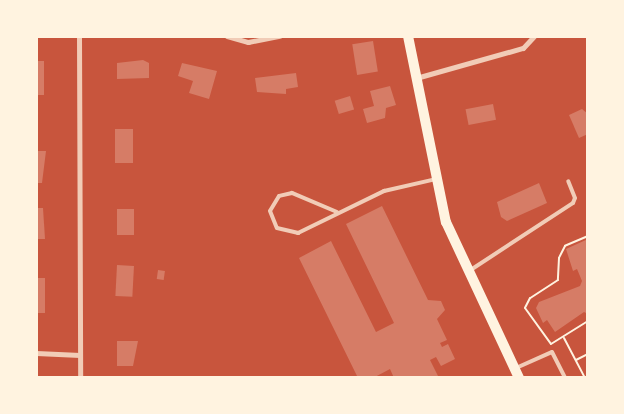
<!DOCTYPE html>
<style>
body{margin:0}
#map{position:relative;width:624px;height:414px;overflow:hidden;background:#c8553d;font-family:Roboto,sans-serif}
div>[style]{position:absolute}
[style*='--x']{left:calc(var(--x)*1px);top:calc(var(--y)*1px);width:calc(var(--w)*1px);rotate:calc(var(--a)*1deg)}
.building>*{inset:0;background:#d67c66;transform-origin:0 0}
.path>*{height:2px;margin:-1px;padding:0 1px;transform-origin:1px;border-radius:1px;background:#fff3e0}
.service>*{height:4px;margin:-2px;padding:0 2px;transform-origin:2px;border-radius:2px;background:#f1ccb7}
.minor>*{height:5px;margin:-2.5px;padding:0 2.5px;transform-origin:2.5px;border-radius:2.5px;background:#f1ccb7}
.secondary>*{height:10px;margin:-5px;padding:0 5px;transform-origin:5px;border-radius:5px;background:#fff3e0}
span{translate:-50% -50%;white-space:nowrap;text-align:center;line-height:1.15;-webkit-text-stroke:4px #fff3e0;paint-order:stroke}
.frame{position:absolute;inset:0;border:38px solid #fff3e0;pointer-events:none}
</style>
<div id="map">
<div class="building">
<div style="left:373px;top:41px;width:31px;height:21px;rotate:81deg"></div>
<div style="clip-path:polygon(143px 60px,149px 63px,149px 78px,117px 79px,117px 63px)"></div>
<div style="left:36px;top:61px;width:8px;height:34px"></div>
<div style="clip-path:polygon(182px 63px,217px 71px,209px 99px,189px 93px,193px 81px,178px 76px)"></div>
<div style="clip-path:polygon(296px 73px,298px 87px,286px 89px,286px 94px,257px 92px,255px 78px)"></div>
<div style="clip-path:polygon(390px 86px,396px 105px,386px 108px,385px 118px,367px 123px,363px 109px,374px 106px,370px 91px)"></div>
<div style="left:350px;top:96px;width:14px;height:16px;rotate:73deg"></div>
<div style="left:493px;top:104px;width:16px;height:28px;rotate:79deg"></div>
<div style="clip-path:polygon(582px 109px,588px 114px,588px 134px,579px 138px,569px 115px)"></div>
<div style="left:115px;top:129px;width:18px;height:34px"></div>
<div style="clip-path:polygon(36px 151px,46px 151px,42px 183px,36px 183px)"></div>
<div style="clip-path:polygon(539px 183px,547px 203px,507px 221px,501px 217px,497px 202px)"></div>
<div style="clip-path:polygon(382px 206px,428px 300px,441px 301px,445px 310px,437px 319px,447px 340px,440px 343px,442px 347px,448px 344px,455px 359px,441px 366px,436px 357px,430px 360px,439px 378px,394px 378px,390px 369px,373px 378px,358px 378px,299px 258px,331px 241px,376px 332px,394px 323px,346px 224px)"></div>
<div style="clip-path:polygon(36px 208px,43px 208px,45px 239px,36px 239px)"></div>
<div style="left:117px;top:209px;width:17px;height:26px"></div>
<div style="clip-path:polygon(588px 239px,588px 314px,584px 312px,555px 332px,547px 320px,543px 323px,536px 308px,539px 302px,580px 286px,582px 281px,577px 269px,573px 271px,566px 249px)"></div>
<div style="left:117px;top:265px;width:17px;height:31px;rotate:3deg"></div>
<div style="left:158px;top:270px;width:7px;height:9px;rotate:8deg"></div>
<div style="left:36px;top:278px;width:9px;height:35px"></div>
<div style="clip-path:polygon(117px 341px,138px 341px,133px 366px,117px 366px)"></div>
</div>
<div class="path">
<div style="--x:588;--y:236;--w:25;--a:157"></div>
<div style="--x:565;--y:246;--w:13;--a:117"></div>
<div style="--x:559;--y:258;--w:22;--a:93"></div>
<div style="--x:558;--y:280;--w:33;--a:147"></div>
<div style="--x:530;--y:298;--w:11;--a:117"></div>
<div style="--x:525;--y:308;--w:44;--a:54.2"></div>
<div style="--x:551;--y:344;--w:44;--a:-31.9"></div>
<div style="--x:564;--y:338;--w:45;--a:62.3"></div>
<div style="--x:576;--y:360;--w:13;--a:-27"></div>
</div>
<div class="service">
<div style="--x:337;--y:212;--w:49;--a:-157.1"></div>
<div style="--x:292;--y:193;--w:13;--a:167"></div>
<div style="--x:279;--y:196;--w:17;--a:121"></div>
<div style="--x:270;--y:211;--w:18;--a:68"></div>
<div style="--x:277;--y:228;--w:22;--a:13"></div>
<div style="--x:298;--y:233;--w:96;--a:-26"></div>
<div style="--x:384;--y:191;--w:53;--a:-13"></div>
<div style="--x:469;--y:271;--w:124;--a:-33.2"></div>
<div style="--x:573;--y:203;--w:5;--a:-68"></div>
<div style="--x:575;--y:198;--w:18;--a:-112"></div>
<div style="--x:516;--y:368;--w:39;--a:-24"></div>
<div style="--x:552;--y:352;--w:29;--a:63"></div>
</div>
<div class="minor">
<div style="--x:79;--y:36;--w:342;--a:89.8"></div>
<div style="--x:227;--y:36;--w:22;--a:16"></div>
<div style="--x:248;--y:42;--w:32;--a:-11"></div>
<div style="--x:416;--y:78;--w:111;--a:-15.7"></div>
<div style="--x:523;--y:48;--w:16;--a:-47"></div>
<div style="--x:36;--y:353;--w:44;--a:2.6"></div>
</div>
<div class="secondary">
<div style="--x:408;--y:36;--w:190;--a:78.5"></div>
<div style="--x:446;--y:222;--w:172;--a:64.9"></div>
</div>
<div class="frame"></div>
</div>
